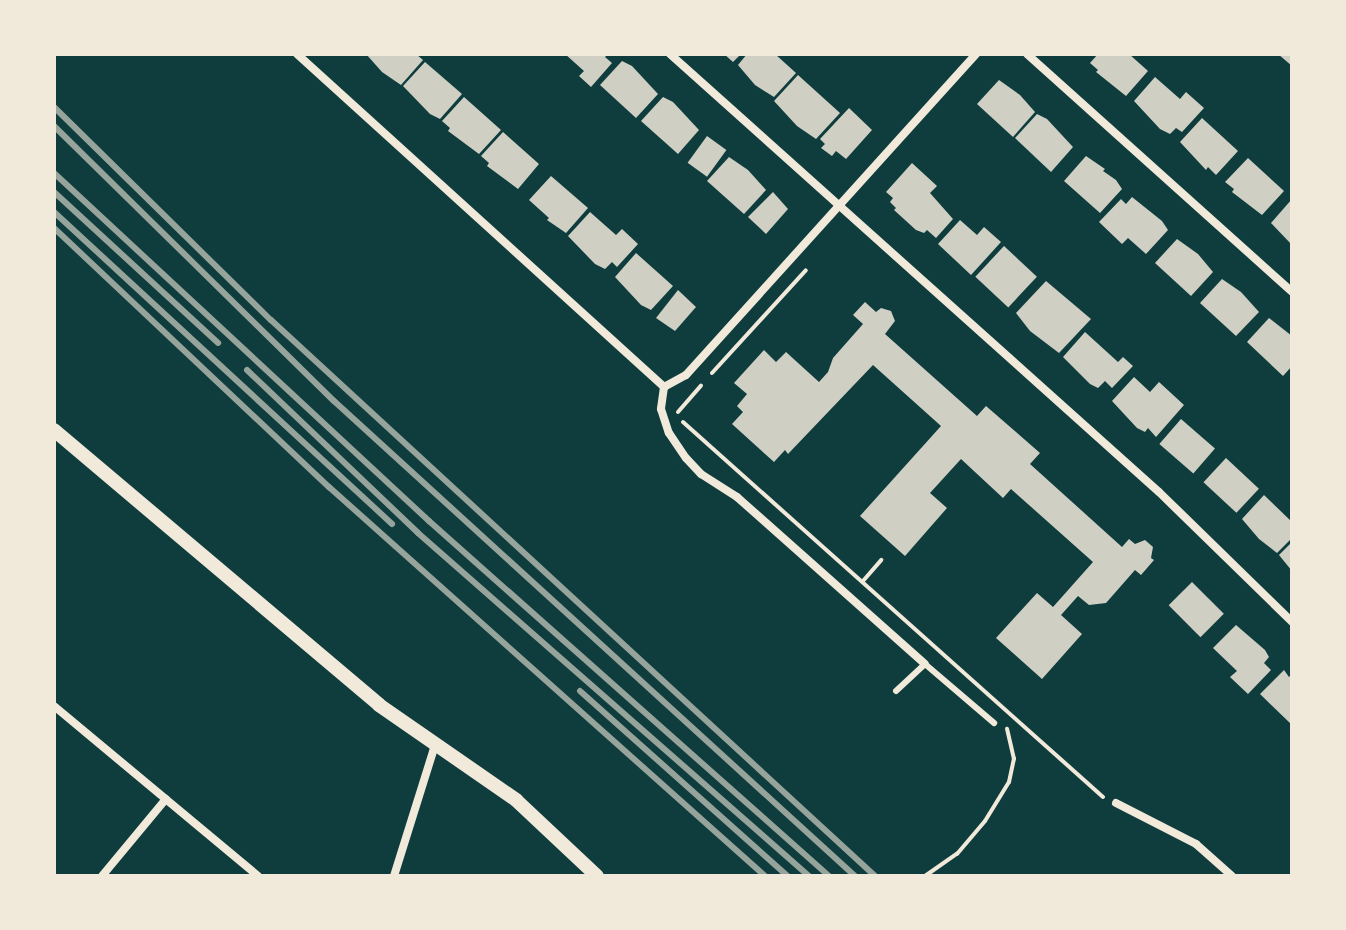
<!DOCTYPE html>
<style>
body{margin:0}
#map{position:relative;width:1346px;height:930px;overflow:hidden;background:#0f3d3e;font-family:"Noto Serif",serif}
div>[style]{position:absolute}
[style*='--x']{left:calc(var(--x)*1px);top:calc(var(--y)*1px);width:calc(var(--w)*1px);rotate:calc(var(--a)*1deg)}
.building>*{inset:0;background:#cfcfc3;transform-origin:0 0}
.path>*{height:4px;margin:-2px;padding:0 2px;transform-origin:2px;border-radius:2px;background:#f1e9da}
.service>*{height:6px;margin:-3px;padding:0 3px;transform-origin:3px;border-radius:3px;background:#f1e9da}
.minor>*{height:8px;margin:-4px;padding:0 4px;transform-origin:4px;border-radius:4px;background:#f1e9da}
.tertiary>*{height:14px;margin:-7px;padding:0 7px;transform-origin:7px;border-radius:7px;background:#f1e9da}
.rail>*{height:6px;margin:-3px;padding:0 3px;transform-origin:3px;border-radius:3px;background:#97a49c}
span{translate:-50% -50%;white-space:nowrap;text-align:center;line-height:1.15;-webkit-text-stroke:6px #f1e9da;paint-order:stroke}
.frame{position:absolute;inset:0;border:56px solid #f1e9da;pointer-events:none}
</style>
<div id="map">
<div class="building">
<div style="clip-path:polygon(366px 54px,416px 54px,423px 60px,401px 85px,382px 72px)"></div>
<div style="clip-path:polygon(565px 54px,608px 54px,605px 57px,612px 63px,591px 87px,579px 76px,584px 71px)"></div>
<div style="clip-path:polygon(724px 54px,741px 54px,733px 62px)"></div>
<div style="clip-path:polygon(747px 54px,775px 54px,796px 73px,774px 97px,755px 85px,738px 65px)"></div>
<div style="clip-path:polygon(1098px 54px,1129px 54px,1148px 71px,1126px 96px,1096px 72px,1098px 70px,1090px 63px)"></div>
<div style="clip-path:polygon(1278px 54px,1292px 54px,1292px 66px)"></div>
<div style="clip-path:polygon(622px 61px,632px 66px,658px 94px,636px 118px,600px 85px)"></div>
<div style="clip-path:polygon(425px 62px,462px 94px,440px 119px,430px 114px,403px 86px)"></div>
<div style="clip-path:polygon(798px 75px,840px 113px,816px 139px,797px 126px,774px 101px)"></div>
<div style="clip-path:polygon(1155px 77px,1180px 99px,1186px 92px,1204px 108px,1182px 132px,1176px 128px,1170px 134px,1160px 129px,1134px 101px)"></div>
<div style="clip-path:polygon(999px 80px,1020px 95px,1035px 112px,1013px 137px,977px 104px)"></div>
<div style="clip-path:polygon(464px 97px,501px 130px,479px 154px,448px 131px,450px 128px,442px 121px)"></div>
<div style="clip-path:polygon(663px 97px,673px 102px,699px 130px,678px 154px,641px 121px)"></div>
<div style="clip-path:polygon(849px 108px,872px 130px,846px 159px,836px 151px,832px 156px,821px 148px,825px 144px,820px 139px)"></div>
<div style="clip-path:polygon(1037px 114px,1047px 119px,1073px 147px,1051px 172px,1015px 138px)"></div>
<div style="clip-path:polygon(1202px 118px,1238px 151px,1216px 175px,1208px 167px,1206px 170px,1180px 142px)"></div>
<div style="clip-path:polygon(503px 132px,539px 164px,518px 189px,487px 166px,489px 163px,481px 156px)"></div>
<div style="left:707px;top:136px;width:24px;height:33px;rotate:36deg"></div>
<div style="clip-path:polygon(1086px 156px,1105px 169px,1103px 171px,1116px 180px,1122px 189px,1100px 213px,1064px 181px)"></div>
<div style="clip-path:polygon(729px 157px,748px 170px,766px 190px,744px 214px,707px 181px)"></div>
<div style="clip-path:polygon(1248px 158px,1284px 191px,1262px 215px,1232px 192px,1234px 189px,1225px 182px)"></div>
<div style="clip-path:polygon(912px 163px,937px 186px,930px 193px,953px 219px,936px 238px,927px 230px,924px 233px,916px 230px,894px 210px,896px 208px,890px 202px,893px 198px,886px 192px)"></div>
<div style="clip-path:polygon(551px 176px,588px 208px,566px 233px,547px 220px,549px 218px,529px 200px)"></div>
<div style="clip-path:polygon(773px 192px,788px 209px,766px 234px,748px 217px)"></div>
<div style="clip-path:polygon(1132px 197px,1162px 221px,1168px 230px,1146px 254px,1128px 238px,1122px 244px,1099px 222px,1121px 199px,1126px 204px)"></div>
<div style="clip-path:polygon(1292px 199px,1292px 245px,1271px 223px)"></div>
<div style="clip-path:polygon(590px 212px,616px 235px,622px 229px,638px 244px,617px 267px,612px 262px,605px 269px,595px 264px,568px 236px)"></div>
<div style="clip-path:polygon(960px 220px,977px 235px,984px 227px,1001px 242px,971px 275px,938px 244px)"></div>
<div style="clip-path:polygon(1177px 239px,1198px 254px,1213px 272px,1191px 296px,1155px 263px)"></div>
<div style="left:1004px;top:246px;width:45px;height:42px;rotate:43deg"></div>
<div style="clip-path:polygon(636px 253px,673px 286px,651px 310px,641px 305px,615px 277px)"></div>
<div style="clip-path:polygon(1222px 279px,1241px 292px,1259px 312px,1236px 336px,1200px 303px)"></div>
<div style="clip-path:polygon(1046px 281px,1091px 319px,1059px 353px,1030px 331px,1016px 313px)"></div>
<div style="clip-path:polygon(678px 290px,696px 307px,675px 331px,656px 318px)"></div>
<div style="clip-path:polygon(865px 302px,876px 312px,881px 308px,891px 311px,895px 321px,885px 334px,977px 416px,986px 406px,1040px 453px,1030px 464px,1122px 547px,1129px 539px,1135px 544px,1145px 540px,1153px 547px,1151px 558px,1154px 560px,1141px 575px,1135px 570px,1106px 603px,1089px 605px,1078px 596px,1061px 615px,1082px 634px,1042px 679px,996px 638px,1037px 593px,1053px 607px,1093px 562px,1011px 489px,1003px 498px,961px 459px,930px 493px,947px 508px,905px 556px,860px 516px,941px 426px,873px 365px,788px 454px,785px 450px,774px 462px,732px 424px,743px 412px,737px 406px,747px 394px,734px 383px,764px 350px,776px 362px,786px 352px,819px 382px,828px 372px,833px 358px,863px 324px,853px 315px)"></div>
<div style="clip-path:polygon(1269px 318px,1292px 336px,1292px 366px,1283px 376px,1247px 342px)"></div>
<div style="clip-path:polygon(1085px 332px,1118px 362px,1123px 357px,1133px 366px,1112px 388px,1105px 381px,1098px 388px,1090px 384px,1063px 357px)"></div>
<div style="clip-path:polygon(1134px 377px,1150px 392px,1159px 382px,1184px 405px,1156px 437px,1148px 428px,1145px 432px,1137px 428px,1112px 401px)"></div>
<div style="left:1181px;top:419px;width:45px;height:33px;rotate:41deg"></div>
<div style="left:1226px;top:458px;width:45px;height:33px;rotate:43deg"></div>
<div style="clip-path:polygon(1264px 495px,1292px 522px,1292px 538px,1277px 553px,1259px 539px,1242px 519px)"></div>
<div style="clip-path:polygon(1292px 542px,1292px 571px,1279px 555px)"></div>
<div style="left:1192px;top:582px;width:45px;height:33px;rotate:45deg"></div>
<div style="clip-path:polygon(1236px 625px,1265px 650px,1269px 657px,1264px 663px,1271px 670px,1248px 694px,1230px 677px,1237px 671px,1213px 648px)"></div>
<div style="clip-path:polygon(1284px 670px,1289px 677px,1292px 674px,1292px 725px,1260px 694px)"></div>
</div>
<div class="path">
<div style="--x:712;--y:373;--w:139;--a:-47.6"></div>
<div style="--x:678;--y:412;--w:35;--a:-49"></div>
<div style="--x:683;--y:422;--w:563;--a:41.76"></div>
<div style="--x:863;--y:581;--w:28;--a:-49"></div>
<div style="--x:925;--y:876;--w:39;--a:-35"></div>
<div style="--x:957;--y:854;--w:43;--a:-49.7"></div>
<div style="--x:985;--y:821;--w:46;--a:-58.4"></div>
<div style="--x:1009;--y:782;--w:24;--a:-78"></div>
<div style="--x:1014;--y:759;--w:31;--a:-103"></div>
</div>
<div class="service">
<div style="--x:896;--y:691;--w:40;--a:-43"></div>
<div style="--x:925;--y:664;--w:91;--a:40.5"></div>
</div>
<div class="minor">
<div style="--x:297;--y:54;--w:496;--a:42.2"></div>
<div style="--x:670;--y:54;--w:656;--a:41.85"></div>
<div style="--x:1159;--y:492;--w:186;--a:44.3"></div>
<div style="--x:1027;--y:54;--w:356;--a:41.9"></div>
<div style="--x:664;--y:387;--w:25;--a:-29"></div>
<div style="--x:686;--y:375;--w:433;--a:-47.9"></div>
<div style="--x:664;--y:387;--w:22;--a:98"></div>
<div style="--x:661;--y:409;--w:25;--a:72"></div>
<div style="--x:669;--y:433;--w:30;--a:56"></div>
<div style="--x:686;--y:458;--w:22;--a:47"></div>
<div style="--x:701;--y:474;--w:43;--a:32.6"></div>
<div style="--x:737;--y:497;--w:251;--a:41.6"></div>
<div style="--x:54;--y:706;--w:266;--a:39.8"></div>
<div style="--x:1116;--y:803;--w:90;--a:27.1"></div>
<div style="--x:1196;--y:844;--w:48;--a:41.6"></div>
<div style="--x:102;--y:876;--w:100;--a:-50.3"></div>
<div style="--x:394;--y:876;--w:137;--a:-72.6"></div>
</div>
<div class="tertiary">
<div style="--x:54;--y:430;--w:426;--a:40.2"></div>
<div style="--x:379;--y:705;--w:167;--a:34.7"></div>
<div style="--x:516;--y:800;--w:111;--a:43.2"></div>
</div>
<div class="rail">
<div style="--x:54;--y:107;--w:304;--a:44.5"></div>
<div style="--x:271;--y:320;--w:821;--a:42.63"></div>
<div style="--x:54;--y:126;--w:392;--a:44.5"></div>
<div style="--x:334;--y:401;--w:705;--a:42.36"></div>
<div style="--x:54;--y:173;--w:512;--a:42.86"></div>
<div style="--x:429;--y:521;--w:535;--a:41.59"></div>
<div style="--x:54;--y:192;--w:223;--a:42.6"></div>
<div style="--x:54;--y:212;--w:460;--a:42.7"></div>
<div style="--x:54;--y:228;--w:378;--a:43.3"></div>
<div style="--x:329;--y:487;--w:584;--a:41.74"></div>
<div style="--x:247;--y:370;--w:236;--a:43.6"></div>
<div style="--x:418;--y:533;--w:520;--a:41.26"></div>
<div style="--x:580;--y:691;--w:278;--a:41.7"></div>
</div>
<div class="frame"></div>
</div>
